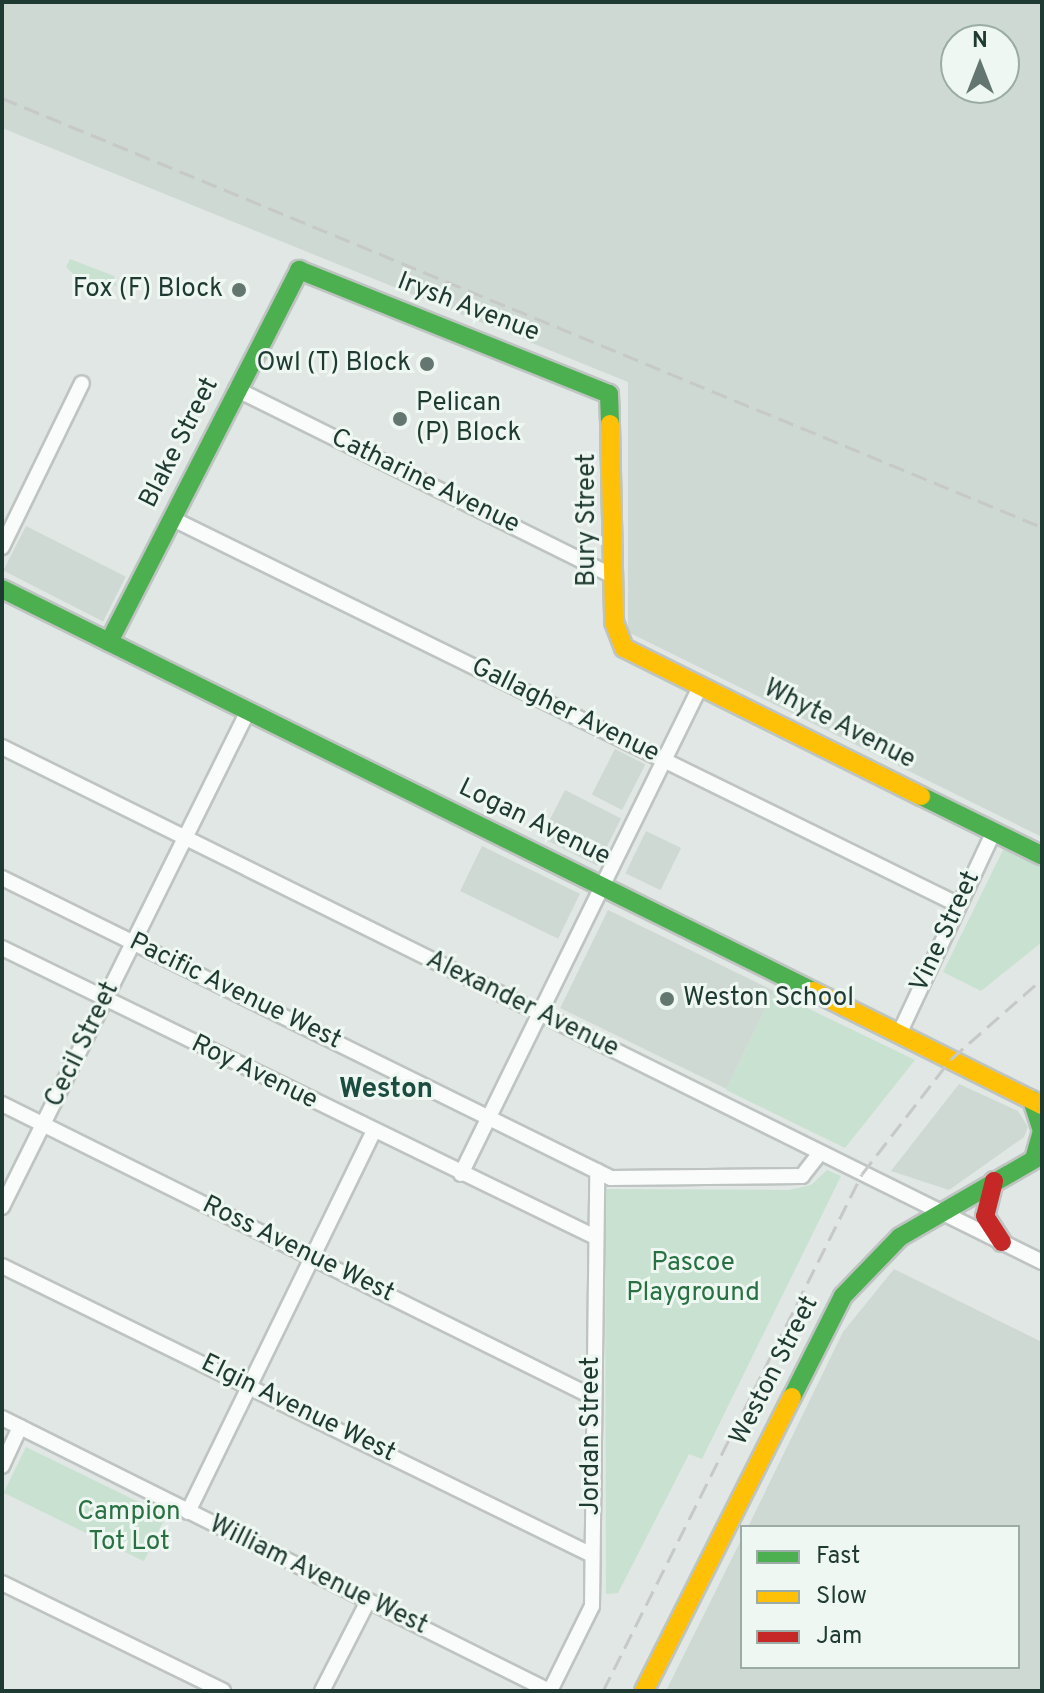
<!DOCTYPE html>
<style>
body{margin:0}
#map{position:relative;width:1044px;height:1693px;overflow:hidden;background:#e1e7e4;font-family:Overpass,sans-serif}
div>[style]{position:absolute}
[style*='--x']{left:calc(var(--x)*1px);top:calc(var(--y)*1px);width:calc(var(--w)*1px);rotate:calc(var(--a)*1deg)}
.built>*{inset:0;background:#ced9d4;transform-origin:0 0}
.green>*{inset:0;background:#c9e1d0;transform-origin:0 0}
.roads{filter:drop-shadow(2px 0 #bec4c1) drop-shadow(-2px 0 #bec4c1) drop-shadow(0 2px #bec4c1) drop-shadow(0 -2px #bec4c1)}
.street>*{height:14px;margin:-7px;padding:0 7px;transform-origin:7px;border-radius:7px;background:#fafbfb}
.fast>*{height:18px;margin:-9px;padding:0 9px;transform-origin:9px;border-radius:9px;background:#4caf50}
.slow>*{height:18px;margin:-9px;padding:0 9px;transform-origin:9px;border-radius:9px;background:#ffc107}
.jam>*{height:18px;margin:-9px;padding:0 9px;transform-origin:9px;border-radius:9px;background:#c62828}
.rail>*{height:3px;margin-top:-1.5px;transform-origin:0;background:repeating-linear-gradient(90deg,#c6c9c8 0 16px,transparent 0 24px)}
.dots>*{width:22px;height:22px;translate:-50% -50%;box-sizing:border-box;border:4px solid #eef7f2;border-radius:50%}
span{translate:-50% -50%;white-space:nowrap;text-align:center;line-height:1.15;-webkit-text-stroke:6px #eef7f2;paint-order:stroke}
.poi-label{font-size:26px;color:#1f3a32}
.right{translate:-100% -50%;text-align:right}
.left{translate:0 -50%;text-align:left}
.street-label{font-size:26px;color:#1f3a32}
.park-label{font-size:26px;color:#297143}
.neighbourhood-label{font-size:28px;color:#1b4c3f;font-weight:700}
.frame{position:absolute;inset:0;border:4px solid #1f3a32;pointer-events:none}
.legend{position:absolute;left:740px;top:1525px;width:280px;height:144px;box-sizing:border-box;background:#eef7f2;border:2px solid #9baba5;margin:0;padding:10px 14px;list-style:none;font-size:24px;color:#1f3a32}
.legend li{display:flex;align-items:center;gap:16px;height:40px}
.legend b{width:40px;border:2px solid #9baba5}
.north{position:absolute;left:940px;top:24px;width:80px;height:80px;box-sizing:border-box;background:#eef7f2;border:2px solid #9baba5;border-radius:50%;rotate:0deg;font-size:22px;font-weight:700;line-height:32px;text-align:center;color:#1f3a32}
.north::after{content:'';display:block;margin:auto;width:28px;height:36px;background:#637770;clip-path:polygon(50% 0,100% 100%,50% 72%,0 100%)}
</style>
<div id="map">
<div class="built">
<div style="clip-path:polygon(evenodd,2px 2px,1042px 2px,1042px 837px,628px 632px,628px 382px,2px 128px,2px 2px,956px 40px,1004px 40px,1004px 88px,956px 88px,956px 40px)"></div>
<div style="left:26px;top:526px;width:112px;height:50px;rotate:27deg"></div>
<div style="left:615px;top:749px;width:34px;height:51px;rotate:27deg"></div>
<div style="left:565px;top:790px;width:63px;height:53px;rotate:27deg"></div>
<div style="left:646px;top:831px;width:39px;height:47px;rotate:26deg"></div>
<div style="left:482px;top:846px;width:109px;height:50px;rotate:26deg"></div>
<div style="left:608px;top:910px;width:185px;height:109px;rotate:26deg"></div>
<div style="clip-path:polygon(959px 1084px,1018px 1111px,1028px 1127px,1024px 1137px,949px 1190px,891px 1171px)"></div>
<div style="clip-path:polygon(894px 1269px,1042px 1342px,1042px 1691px,666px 1691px,742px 1538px,742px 1667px,1018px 1667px,1018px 1527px,748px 1527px,843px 1332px)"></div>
</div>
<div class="green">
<div style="clip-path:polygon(70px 259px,114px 276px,117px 286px,76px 277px,66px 267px)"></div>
<div style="clip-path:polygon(1004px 848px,1042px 866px,1042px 942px,981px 991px,943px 972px)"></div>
<div style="clip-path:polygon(774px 992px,915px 1060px,845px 1148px,726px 1090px)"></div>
<div style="clip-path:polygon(827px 1170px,841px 1176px,702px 1459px,689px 1454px,618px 1593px,606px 1594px,605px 1189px,789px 1190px,811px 1185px)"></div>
<div style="left:26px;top:1447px;width:156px;height:51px;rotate:26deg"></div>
</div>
<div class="roads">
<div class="street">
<div style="--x:236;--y:389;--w:421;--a:26.4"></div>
<div style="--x:171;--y:518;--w:878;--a:26.16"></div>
<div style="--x:2;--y:547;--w:182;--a:-64"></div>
<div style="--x:2;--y:747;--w:1161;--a:26.34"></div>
<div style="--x:2;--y:878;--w:679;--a:26.23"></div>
<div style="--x:611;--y:1178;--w:191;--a:-0.6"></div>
<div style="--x:802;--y:1176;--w:29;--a:-52"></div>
<div style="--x:2;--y:948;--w:657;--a:25.98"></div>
<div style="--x:899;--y:1034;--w:224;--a:-64.9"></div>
<div style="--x:2;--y:1104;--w:660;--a:26.37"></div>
<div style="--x:461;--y:1174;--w:545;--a:-63.86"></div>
<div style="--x:2;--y:1207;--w:554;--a:-63.62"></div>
<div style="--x:2;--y:1266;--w:657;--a:26.1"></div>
<div style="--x:2;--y:1418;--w:611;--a:26.52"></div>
<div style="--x:2;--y:1466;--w:43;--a:-65.2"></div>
<div style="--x:188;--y:1512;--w:423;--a:-64"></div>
<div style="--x:2;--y:1583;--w:246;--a:26"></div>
<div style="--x:322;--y:1691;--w:101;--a:-62.9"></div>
<div style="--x:550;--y:1691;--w:95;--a:-63.7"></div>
<div style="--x:592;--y:1606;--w:435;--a:-89.3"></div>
</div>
<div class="fast">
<div style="--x:2;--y:589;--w:905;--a:26.37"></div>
<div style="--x:109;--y:642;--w:418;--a:-62.9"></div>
<div style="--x:299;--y:270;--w:334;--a:21.8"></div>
<div style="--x:609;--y:394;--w:30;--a:88"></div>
<div style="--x:921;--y:796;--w:134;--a:26.2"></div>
<div style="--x:1032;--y:1100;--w:33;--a:72"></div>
<div style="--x:1042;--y:1131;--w:29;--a:106"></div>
<div style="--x:792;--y:1397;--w:113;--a:-63.2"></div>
<div style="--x:843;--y:1296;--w:82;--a:-46"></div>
<div style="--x:900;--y:1237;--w:164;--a:-30"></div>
</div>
<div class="slow">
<div style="--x:610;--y:424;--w:198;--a:88.8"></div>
<div style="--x:614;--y:622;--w:28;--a:69"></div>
<div style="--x:624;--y:648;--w:332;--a:26.5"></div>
<div style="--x:813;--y:991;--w:256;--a:26.5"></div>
<div style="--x:644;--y:1691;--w:329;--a:-63.3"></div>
</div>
<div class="jam">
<div style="--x:994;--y:1181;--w:36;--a:104"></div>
<div style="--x:985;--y:1216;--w:31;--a:57"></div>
</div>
</div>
<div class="rail">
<div style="--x:2;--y:98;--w:1125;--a:22.42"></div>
<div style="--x:603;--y:1691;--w:578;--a:-63.39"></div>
<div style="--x:862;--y:1174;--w:145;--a:-52.3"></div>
<div style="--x:951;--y:1059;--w:121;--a:-41.3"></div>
</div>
<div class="dots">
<div style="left:239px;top:290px;background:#637770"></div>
<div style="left:427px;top:364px;background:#637770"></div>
<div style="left:400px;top:419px;background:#637770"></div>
<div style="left:667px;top:999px;background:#637770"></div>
</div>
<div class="poi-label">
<span class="right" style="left:223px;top:290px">Fox (F) Block</span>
<span class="right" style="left:411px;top:364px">Owl (T) Block</span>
<span class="left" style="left:416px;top:419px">Pelican<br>(P) Block</span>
<span class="left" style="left:683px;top:999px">Weston School</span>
</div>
<div class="street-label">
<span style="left:468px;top:308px;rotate:21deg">Irysh Avenue</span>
<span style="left:180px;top:443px;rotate:-63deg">Blake Street</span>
<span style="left:425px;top:482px;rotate:26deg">Catharine Avenue</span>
<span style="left:588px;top:520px;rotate:-90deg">Bury Street</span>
<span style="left:565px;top:711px;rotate:26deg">Gallagher Avenue</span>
<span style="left:839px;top:725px;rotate:27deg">Whyte Avenue</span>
<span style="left:534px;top:823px;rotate:26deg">Logan Avenue</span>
<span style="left:946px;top:932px;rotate:-65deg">Vine Street</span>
<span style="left:235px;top:992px;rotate:26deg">Pacific Avenue West</span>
<span style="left:522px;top:1005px;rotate:26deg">Alexander Avenue</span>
<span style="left:83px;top:1045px;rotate:-64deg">Cecil Street</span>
<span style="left:254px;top:1073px;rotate:26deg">Roy Avenue</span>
<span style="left:298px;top:1250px;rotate:26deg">Ross Avenue West</span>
<span style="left:775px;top:1371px;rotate:-63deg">Weston Street</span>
<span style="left:298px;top:1409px;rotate:26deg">Elgin Avenue West</span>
<span style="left:592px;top:1436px;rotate:-90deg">Jordan Street</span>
<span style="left:318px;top:1576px;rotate:26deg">William Avenue West</span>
</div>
<div class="park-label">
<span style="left:693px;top:1279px">Pascoe<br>Playground</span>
<span style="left:129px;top:1528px">Campion<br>Tot Lot</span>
</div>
<div class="neighbourhood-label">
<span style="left:386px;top:1090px">Weston</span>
</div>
<div class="frame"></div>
<ul class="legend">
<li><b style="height:10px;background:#4caf50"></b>Fast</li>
<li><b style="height:10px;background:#ffc107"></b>Slow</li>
<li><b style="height:10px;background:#c62828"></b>Jam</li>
</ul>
<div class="north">N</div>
</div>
